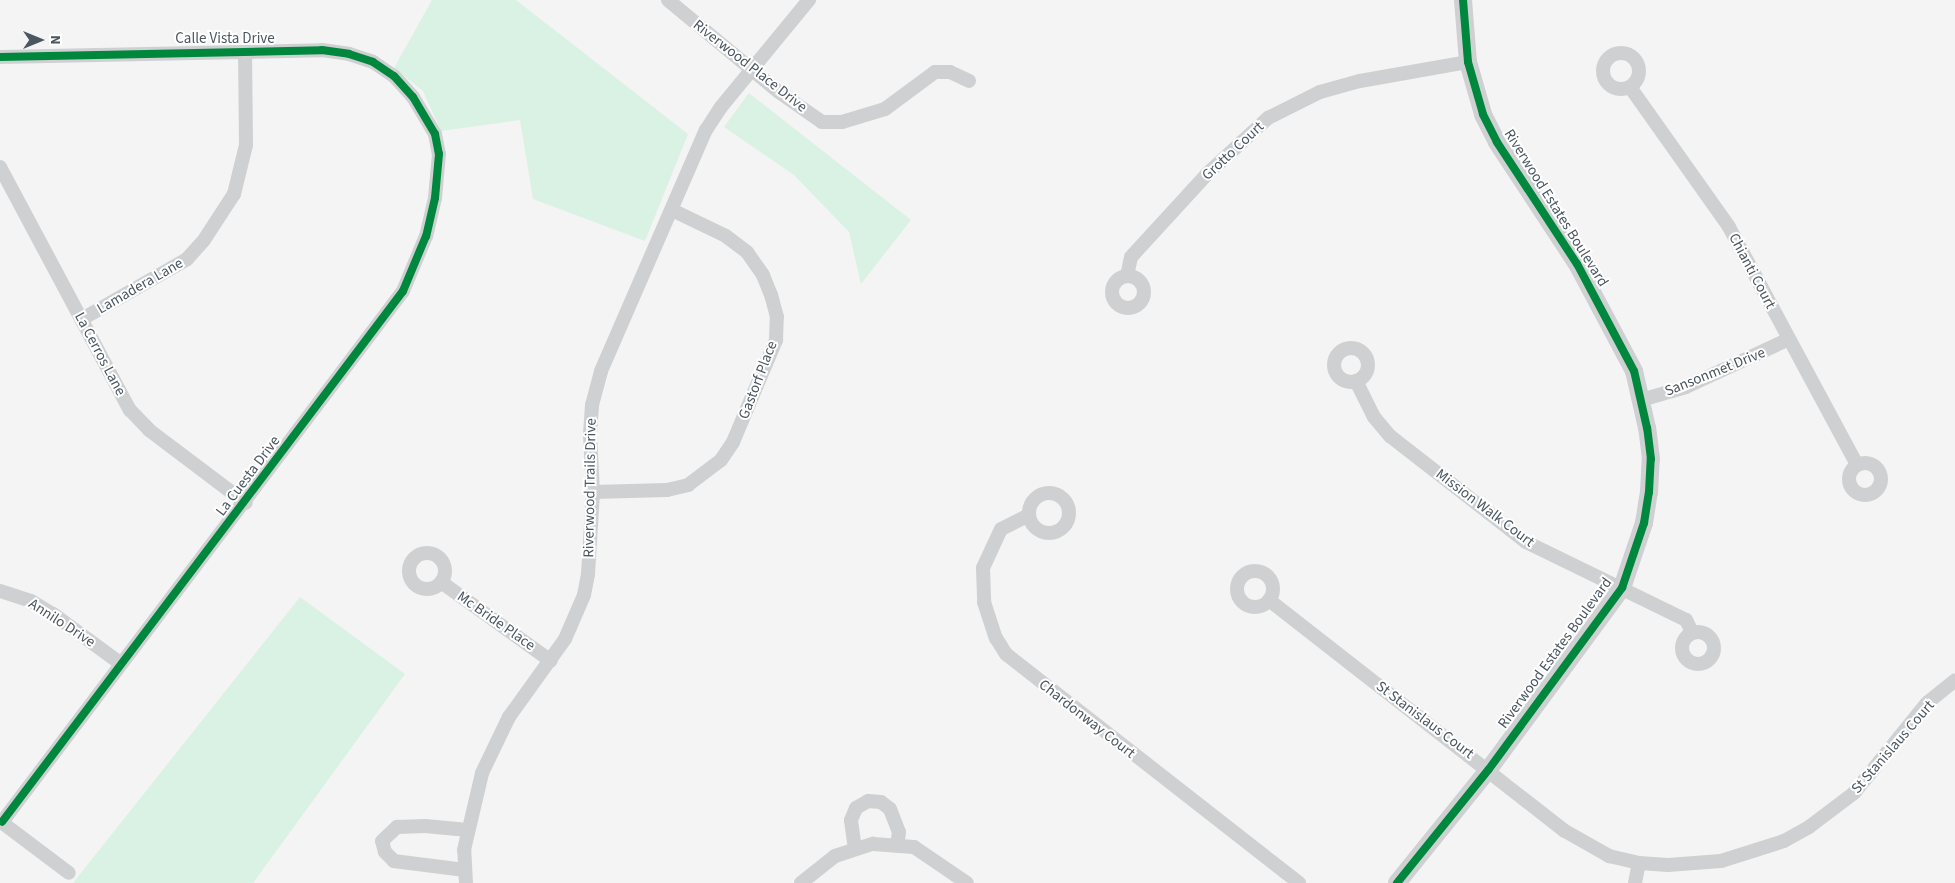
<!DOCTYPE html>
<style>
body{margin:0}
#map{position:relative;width:1955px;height:883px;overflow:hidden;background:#f4f4f4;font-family:"Source Sans 3",sans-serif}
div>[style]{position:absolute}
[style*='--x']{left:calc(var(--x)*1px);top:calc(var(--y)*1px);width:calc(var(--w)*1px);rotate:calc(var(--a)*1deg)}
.green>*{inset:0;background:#d9f2e3}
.minor>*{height:14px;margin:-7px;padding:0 7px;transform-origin:7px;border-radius:7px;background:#ced0d2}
.minor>.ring{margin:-7px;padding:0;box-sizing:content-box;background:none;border:14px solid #ced0d2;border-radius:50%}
.tertiary>*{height:18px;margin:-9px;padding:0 9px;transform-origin:9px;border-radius:9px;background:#ced0d2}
.cycleway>*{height:8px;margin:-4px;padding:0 4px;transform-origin:4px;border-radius:4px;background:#00873e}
span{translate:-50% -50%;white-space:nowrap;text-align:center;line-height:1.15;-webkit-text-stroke:4px #fff;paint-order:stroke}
.street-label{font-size:15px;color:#4a5661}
.north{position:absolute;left:15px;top:15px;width:50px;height:50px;-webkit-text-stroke:4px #fff;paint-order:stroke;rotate:90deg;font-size:14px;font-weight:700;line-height:20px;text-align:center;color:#4a5661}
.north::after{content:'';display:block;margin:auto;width:18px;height:22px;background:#4a5661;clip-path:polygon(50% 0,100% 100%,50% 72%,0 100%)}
</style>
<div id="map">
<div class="green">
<div style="clip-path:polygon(432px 0,516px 0,688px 134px,645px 241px,533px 199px,520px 120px,441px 131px,423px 91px,394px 68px)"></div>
<div style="clip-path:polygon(749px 93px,911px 220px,861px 284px,849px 232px,794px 175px,724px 127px)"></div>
<div style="clip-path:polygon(300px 597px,405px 674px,253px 883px,73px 883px)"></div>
</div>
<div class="minor">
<div style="--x:668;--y:0;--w:144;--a:39.7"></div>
<div style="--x:779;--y:92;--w:52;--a:34.9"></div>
<div style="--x:822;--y:122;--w:20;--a:0"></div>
<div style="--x:842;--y:122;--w:45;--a:-16.8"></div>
<div style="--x:885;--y:109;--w:62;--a:-36.5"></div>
<div style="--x:935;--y:72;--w:15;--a:0"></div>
<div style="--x:950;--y:72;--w:21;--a:25"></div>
<div class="ring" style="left:1603px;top:53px;width:22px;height:22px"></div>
<div style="--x:0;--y:57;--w:322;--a:-1.2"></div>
<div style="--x:322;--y:50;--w:27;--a:8"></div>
<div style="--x:349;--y:54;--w:25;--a:18"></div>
<div style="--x:373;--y:62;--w:25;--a:34"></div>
<div style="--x:394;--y:76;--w:28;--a:48"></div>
<div style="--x:413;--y:97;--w:43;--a:59.3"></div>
<div style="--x:435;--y:134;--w:20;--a:79"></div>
<div style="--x:439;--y:154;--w:44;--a:95.2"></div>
<div style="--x:435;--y:198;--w:39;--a:103"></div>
<div style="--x:426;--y:236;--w:60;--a:112.7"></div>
<div style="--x:403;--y:291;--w:665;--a:127.06"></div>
<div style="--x:1630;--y:87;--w:171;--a:54.7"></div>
<div style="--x:1729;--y:227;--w:270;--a:61.7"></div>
<div style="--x:0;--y:167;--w:276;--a:61.9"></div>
<div style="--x:130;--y:410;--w:28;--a:46"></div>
<div style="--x:149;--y:430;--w:121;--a:37"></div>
<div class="ring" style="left:1112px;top:276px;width:18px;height:18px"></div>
<div style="--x:1127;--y:276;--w:19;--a:-78"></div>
<div style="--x:1131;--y:257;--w:113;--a:-47.5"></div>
<div style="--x:1207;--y:174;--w:83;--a:-42.6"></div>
<div style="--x:1268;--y:118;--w:58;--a:-26.6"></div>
<div style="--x:1320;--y:92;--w:41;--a:-15.4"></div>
<div style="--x:1360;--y:81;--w:110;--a:-10"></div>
<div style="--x:82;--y:319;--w:121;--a:-29.7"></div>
<div style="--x:187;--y:259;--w:25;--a:-48"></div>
<div style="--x:204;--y:240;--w:55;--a:-56.9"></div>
<div style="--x:234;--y:194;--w:50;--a:-76.2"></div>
<div style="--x:246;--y:145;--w:91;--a:-90.6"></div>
<div class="ring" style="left:1334px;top:348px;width:20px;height:20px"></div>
<div style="--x:1356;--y:381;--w:40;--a:63.4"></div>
<div style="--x:1374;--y:417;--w:25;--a:50"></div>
<div style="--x:1390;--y:436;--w:172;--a:37.9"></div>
<div style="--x:1526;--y:542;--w:178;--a:26"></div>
<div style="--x:1686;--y:620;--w:13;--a:63"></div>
<div style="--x:1641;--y:400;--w:47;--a:-16.1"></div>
<div style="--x:1686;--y:387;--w:111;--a:-25"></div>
<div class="ring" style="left:1849px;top:463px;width:18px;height:18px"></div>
<div style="--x:593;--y:492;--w:74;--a:-1.5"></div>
<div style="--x:667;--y:490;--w:22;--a:-13"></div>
<div style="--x:688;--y:485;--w:41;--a:-37.1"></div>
<div style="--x:721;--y:460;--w:22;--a:-56"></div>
<div style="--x:733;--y:442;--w:111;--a:-67.1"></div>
<div style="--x:776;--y:340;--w:23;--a:-88"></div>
<div style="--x:777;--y:317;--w:23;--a:-105"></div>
<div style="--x:771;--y:295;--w:22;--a:-112"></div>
<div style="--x:763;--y:275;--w:28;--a:-125"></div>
<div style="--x:747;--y:252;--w:26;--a:-143"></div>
<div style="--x:726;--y:236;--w:60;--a:-154.3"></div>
<div class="ring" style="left:1029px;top:493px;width:26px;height:26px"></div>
<div style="--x:1029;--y:515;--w:31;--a:153"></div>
<div style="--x:1001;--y:529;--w:43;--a:114.8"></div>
<div style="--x:983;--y:568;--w:34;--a:88"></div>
<div style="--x:984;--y:602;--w:38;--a:72"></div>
<div style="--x:996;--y:638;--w:19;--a:58"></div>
<div style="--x:1006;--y:654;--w:372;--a:38"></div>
<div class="ring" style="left:409px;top:553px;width:22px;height:22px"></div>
<div class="ring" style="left:1237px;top:571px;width:22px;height:22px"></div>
<div style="--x:441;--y:582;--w:135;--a:35.7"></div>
<div style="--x:0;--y:591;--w:33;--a:18"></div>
<div style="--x:31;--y:601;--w:26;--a:31"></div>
<div style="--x:53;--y:614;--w:83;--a:36.2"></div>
<div style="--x:1269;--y:600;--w:375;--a:38"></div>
<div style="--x:1565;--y:831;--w:51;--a:29.6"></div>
<div style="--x:1609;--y:856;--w:31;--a:13"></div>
<div style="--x:1639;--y:863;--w:29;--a:4"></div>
<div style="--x:1668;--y:865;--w:53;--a:-4.3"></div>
<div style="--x:1721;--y:861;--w:66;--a:-17.6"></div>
<div style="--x:1784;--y:841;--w:29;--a:-29"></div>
<div style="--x:1809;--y:827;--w:56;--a:-37.1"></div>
<div style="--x:1854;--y:793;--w:116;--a:-51"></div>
<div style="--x:1927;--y:703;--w:36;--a:-39"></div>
<div class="ring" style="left:1682px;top:632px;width:18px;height:18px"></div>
<div style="--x:0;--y:821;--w:86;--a:37"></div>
<div style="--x:855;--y:849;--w:29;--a:-98"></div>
<div style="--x:851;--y:820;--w:13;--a:-67"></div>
<div style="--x:856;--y:808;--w:14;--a:-30"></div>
<div style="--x:868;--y:801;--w:13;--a:4"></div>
<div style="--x:881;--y:802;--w:11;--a:38"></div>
<div style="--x:890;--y:809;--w:25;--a:69"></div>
<div style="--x:899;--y:832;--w:14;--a:98"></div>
<div style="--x:465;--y:870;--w:72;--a:-172.8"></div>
<div style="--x:394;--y:861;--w:13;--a:-135"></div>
<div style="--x:385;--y:852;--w:11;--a:-105"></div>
<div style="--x:382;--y:841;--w:21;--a:-43"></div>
<div style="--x:397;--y:827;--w:28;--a:-2"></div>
<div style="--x:425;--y:826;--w:43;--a:5.3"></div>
<div style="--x:466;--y:883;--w:33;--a:-93"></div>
<div style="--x:464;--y:850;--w:79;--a:-76.8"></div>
<div style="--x:482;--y:773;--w:62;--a:-64.3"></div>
<div style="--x:509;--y:717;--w:96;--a:-54.3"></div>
<div style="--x:565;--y:639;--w:48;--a:-66.6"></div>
<div style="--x:584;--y:595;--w:21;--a:-79"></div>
<div style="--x:588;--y:574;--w:82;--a:-86.5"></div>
<div style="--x:593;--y:492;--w:58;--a:-93"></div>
<div style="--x:590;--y:434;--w:29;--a:-86"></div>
<div style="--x:592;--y:405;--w:35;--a:-75"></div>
<div style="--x:601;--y:371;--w:263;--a:-66.5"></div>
<div style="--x:706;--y:130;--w:27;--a:-57"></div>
<div style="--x:721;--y:107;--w:139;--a:-50.6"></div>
<div style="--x:801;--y:883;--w:43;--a:-38.5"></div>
<div style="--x:835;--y:856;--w:40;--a:-18"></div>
<div style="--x:873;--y:844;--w:41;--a:4.2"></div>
<div style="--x:914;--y:847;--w:64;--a:34.2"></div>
<div style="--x:1635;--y:883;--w:20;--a:-79"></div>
</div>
<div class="tertiary">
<div style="--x:1397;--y:883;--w:146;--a:-51.1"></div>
<div style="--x:1489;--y:769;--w:225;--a:-53.7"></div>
<div style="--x:1622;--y:588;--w:69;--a:-71.3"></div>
<div style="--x:1644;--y:523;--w:31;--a:-81"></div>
<div style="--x:1649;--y:492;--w:33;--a:-87"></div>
<div style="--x:1651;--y:459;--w:31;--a:-97"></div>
<div style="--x:1647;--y:428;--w:58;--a:-102.8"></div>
<div style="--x:1634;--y:371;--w:121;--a:-118"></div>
<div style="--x:1577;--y:264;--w:146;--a:-123.3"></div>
<div style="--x:1497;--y:142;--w:31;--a:-117"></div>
<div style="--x:1483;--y:114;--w:54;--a:-106.1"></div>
<div style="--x:1468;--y:62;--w:62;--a:-94.6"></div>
</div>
<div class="cycleway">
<div style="--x:0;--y:57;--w:322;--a:-1.2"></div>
<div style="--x:322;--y:50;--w:27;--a:8"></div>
<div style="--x:349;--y:54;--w:25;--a:18"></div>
<div style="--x:373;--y:62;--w:25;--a:34"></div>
<div style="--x:394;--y:76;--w:28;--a:48"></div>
<div style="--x:413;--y:97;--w:43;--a:59.3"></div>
<div style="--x:435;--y:134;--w:20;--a:79"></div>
<div style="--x:439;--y:154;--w:44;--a:95.2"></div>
<div style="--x:435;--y:198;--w:39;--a:103"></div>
<div style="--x:426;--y:236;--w:60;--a:112.7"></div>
<div style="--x:403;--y:291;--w:665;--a:127.06"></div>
<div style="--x:1397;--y:883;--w:146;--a:-51.1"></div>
<div style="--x:1489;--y:769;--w:225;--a:-53.7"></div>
<div style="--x:1622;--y:588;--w:69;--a:-71.3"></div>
<div style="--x:1644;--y:523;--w:31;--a:-81"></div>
<div style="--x:1649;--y:492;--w:33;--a:-87"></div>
<div style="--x:1651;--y:459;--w:31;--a:-97"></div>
<div style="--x:1647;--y:428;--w:58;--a:-102.8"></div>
<div style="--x:1634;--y:371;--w:121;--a:-118"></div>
<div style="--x:1577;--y:264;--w:146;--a:-123.3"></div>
<div style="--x:1497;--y:142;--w:31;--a:-117"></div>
<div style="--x:1483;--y:114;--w:54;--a:-106.1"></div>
<div style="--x:1468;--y:62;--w:62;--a:-94.6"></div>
</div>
<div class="street-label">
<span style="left:225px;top:39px">Calle Vista Drive</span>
<span style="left:750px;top:66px;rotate:38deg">Riverwood Place Drive</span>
<span style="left:1233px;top:151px;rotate:-43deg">Grotto Court</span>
<span style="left:1556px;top:208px;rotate:58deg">Riverwood Estates Boulevard</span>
<span style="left:1752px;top:271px;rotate:62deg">Chianti Court</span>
<span style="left:140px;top:286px;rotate:-30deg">Lamadera Lane</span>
<span style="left:100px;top:354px;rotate:62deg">La Cerros Lane</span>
<span style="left:1715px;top:372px;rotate:-22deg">Sansonmet Drive</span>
<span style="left:758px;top:380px;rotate:-69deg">Gastorf Place</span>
<span style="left:248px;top:476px;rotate:-53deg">La Cuesta Drive</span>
<span style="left:590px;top:488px;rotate:-89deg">Riverwood Trails Drive</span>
<span style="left:1485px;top:508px;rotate:37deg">Mission Walk Court</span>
<span style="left:496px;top:621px;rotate:35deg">Mc Bride Place</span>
<span style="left:62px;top:623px;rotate:33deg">Annilo Drive</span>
<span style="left:1555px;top:653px;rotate:-54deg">Riverwood Estates Boulevard</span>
<span style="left:1087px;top:719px;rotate:38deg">Chardonway Court</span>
<span style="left:1425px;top:720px;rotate:37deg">St Stanislaus Court</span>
<span style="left:1893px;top:747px;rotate:-49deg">St Stanislaus Court</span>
</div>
<div class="north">N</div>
</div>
